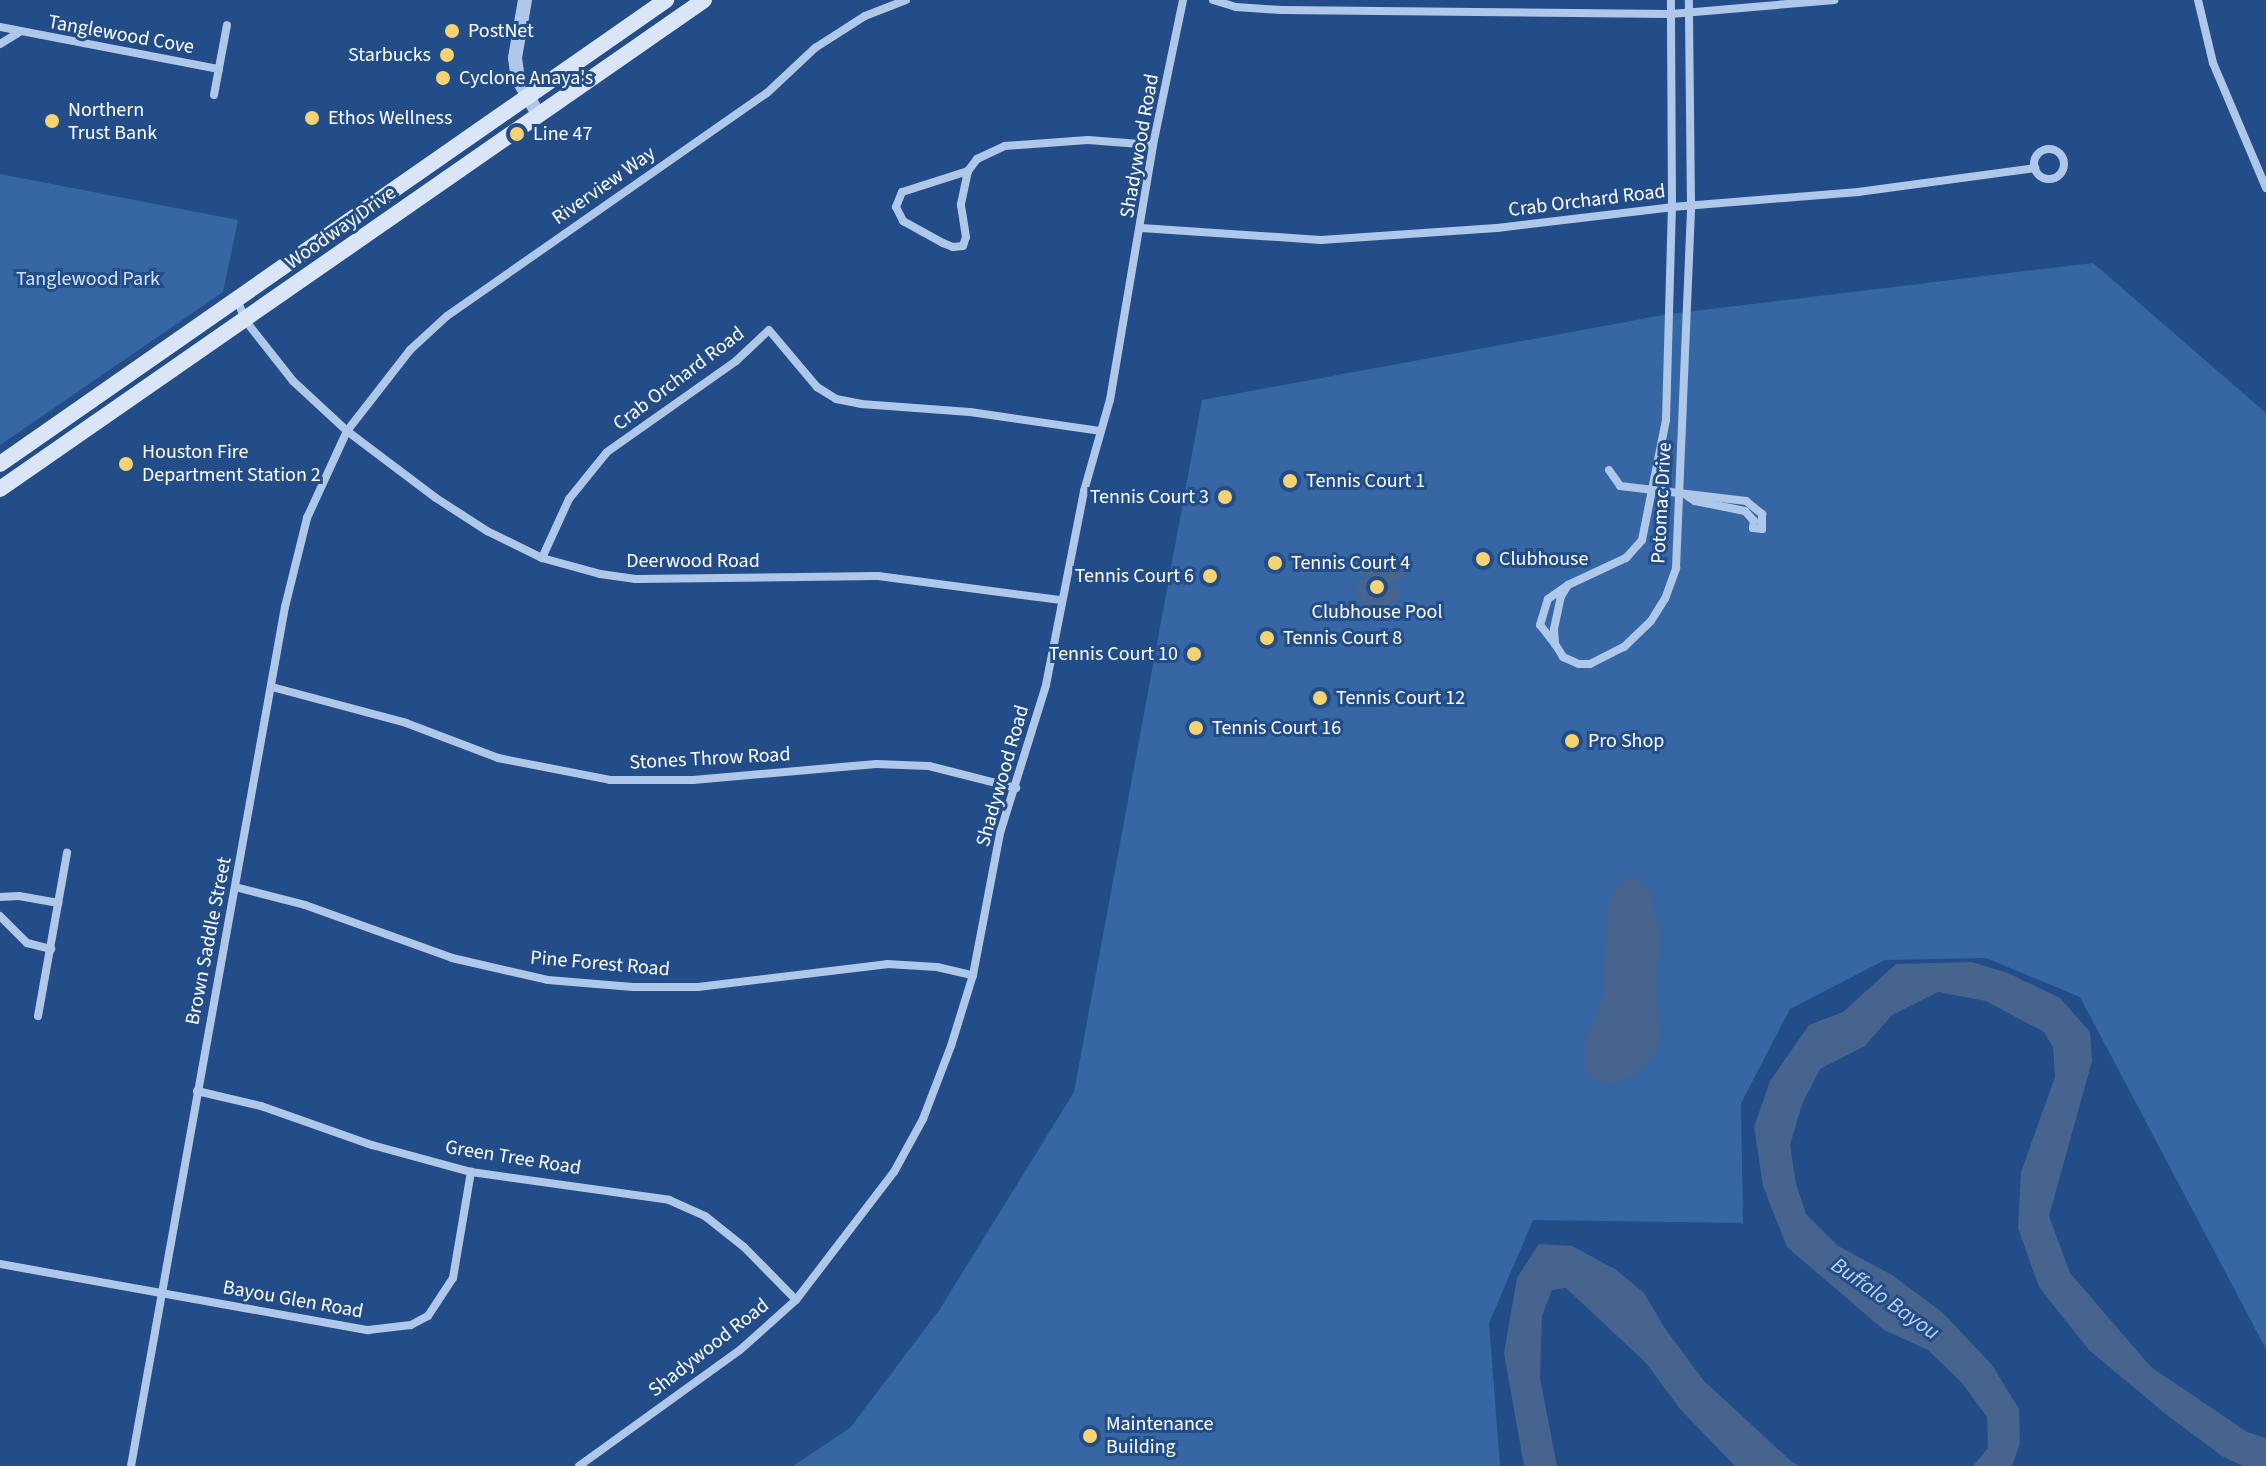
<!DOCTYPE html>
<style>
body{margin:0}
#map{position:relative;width:2266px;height:1466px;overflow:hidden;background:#234d88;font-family:"Source Sans 3",sans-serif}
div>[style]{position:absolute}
.green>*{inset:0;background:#3766a5}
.water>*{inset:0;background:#46648e}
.minor>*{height:8px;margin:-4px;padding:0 4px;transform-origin:4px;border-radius:4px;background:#afc8ea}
.minor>.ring{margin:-4px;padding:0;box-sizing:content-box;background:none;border:8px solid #afc8ea;border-radius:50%}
.tertiary>*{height:14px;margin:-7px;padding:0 7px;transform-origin:7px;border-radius:7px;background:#afc8ea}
.secondary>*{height:16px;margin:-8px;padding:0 8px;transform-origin:8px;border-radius:8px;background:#dae6f8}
.dots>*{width:22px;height:22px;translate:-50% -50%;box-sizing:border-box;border:4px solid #234d88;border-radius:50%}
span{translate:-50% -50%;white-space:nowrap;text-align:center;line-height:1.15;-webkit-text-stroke:6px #234d88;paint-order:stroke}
.poi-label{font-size:20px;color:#fff}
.left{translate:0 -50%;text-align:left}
.right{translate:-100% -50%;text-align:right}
.street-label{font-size:20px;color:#fff}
.park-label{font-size:20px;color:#d3e3f7}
.water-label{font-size:22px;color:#bbd2f1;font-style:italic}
</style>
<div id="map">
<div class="green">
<i style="clip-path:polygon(0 174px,238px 220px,223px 292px,0 445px)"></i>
<i style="clip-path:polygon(2093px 263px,2266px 413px,2266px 1349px,2080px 997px,1986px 958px,1885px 960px,1790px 1009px,1741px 1103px,1743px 1223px,1533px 1220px,1489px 1323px,1500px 1466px,793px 1466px,850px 1428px,940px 1309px,1074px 1092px,1202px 400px,1669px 314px)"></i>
</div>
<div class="water">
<i style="clip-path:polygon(1384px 556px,1406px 565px,1403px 580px,1389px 582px,1399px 588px,1398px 602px,1388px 604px,1383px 618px,1363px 614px,1363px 599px,1355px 595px,1358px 581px,1370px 578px,1357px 571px,1359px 557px)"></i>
<i style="clip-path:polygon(1636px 877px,1649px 889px,1661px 940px,1656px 983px,1660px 1039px,1656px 1053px,1643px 1069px,1617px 1083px,1604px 1084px,1586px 1072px,1585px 1042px,1603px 997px,1606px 917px,1610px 894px,1624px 879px)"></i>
<i style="clip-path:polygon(1971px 962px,2008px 973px,2060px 998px,2090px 1032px,2092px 1061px,2049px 1216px,2070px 1273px,2151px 1367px,2247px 1432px,2266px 1438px,2266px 1466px,2243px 1466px,2222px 1456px,2167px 1415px,2089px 1350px,2039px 1287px,2018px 1228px,2021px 1172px,2055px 1077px,2053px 1047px,2044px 1032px,1986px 1001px,1938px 992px,1892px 1015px,1865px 1046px,1820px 1069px,1802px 1104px,1790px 1145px,1796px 1184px,1806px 1214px,1838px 1246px,1892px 1275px,1943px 1313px,1992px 1365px,2019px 1409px,2020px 1443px,2012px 1466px,1973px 1466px,1988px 1448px,1987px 1417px,1962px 1383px,1928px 1350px,1884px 1330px,1787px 1247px,1763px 1186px,1754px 1127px,1770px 1081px,1809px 1025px,1843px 1012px,1896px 964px)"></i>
<i style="clip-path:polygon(1539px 1244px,1572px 1246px,1615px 1269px,1644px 1293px,1664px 1327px,1704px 1381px,1792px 1462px,1800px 1466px,1735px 1466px,1680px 1409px,1646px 1363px,1566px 1288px,1552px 1290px,1542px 1316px,1540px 1378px,1557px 1466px,1524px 1466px,1504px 1353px,1517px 1278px)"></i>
</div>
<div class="minor">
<i style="left:1213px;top:0;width:24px;rotate:17deg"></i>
<i style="left:1236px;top:7px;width:45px;rotate:3.8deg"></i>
<i style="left:1281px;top:10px;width:390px;rotate:0.6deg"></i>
<i style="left:1671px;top:14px;width:164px;rotate:-4.9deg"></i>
<i style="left:2198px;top:0;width:65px;rotate:76.6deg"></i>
<i style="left:2213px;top:63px;width:136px;rotate:67deg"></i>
<i style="left:0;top:27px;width:223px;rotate:10.9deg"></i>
<i style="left:0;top:44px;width:21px;rotate:-31deg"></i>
<i style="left:214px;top:95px;width:71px;rotate:-79.5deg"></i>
<i class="ring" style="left:2034px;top:149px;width:22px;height:22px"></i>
<i style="left:968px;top:171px;width:69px;rotate:162.3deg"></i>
<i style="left:902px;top:192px;width:16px;rotate:112deg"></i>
<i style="left:896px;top:207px;width:16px;rotate:63deg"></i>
<i style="left:903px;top:221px;width:46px;rotate:28.8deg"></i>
<i style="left:943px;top:243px;width:11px;rotate:22deg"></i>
<i style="left:953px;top:247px;width:10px;rotate:-6deg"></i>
<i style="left:963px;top:246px;width:9px;rotate:-72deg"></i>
<i style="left:966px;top:237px;width:33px;rotate:-99deg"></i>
<i style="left:961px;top:204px;width:34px;rotate:-78deg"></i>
<i style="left:968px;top:171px;width:15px;rotate:-53deg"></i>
<i style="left:977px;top:159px;width:31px;rotate:-25deg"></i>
<i style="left:1005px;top:146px;width:83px;rotate:-4.1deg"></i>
<i style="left:1088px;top:140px;width:65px;rotate:4.4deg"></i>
<i style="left:1141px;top:228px;width:180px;rotate:3.8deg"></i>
<i style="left:1321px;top:240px;width:176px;rotate:-3.9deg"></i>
<i style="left:1497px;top:228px;width:176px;rotate:-6.8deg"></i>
<i style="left:1672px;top:207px;width:187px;rotate:-4.6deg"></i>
<i style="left:1858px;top:192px;width:179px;rotate:-7.7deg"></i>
<i style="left:237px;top:299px;width:22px;rotate:69deg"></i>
<i style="left:245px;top:320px;width:78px;rotate:51.8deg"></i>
<i style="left:293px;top:381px;width:74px;rotate:42.8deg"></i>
<i style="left:347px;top:431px;width:111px;rotate:37deg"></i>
<i style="left:436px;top:498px;width:61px;rotate:32.9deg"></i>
<i style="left:487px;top:531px;width:61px;rotate:26.1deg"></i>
<i style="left:542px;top:558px;width:60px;rotate:15.4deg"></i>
<i style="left:600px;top:574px;width:36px;rotate:8deg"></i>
<i style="left:636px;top:579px;width:242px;rotate:-0.7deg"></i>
<i style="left:878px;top:576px;width:185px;rotate:7.5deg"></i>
<i style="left:1609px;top:470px;width:19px;rotate:55deg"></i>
<i style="left:1620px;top:486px;width:127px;rotate:6.8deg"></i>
<i style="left:1746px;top:501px;width:21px;rotate:39deg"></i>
<i style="left:1762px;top:514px;width:15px;rotate:90deg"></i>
<i style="left:1762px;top:529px;width:9px;rotate:-174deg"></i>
<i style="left:1753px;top:528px;width:7px;rotate:-82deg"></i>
<i style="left:1754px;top:521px;width:13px;rotate:-132deg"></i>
<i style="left:1745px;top:511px;width:51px;rotate:-168.7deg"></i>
<i style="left:1695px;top:501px;width:9px;rotate:-148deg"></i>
<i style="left:542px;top:558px;width:65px;rotate:-65.4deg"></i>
<i style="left:569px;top:499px;width:60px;rotate:-51deg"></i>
<i style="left:607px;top:452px;width:158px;rotate:-35.2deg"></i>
<i style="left:736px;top:361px;width:45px;rotate:-43.2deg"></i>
<i style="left:769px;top:330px;width:75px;rotate:49.9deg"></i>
<i style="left:817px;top:387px;width:22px;rotate:32deg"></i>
<i style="left:836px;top:399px;width:25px;rotate:11deg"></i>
<i style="left:861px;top:404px;width:109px;rotate:4.2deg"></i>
<i style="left:970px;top:412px;width:131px;rotate:8.3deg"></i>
<i style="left:1568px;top:585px;width:13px;rotate:122deg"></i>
<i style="left:1561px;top:596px;width:34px;rotate:102deg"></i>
<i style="left:1554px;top:629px;width:15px;rotate:86deg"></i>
<i style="left:1555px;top:644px;width:15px;rotate:58deg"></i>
<i style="left:1563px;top:657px;width:17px;rotate:24deg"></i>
<i style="left:1579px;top:664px;width:11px"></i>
<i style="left:1590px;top:664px;width:38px;rotate:-27deg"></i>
<i style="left:1624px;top:647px;width:37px;rotate:-44deg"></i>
<i style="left:1651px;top:621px;width:26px;rotate:-58deg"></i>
<i style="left:1665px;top:599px;width:33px;rotate:-70deg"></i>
<i style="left:1676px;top:568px;width:362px;rotate:-87.6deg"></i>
<i style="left:1691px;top:206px;width:206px;rotate:-90.6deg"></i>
<i style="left:1555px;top:644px;width:24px;rotate:-128deg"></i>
<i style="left:1540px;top:625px;width:27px;rotate:-73deg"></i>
<i style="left:1548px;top:599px;width:24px;rotate:-35deg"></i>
<i style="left:1568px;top:585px;width:64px;rotate:-25deg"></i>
<i style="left:1626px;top:558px;width:24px;rotate:-48deg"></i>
<i style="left:1642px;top:540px;width:122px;rotate:-78.7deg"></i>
<i style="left:1666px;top:420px;width:213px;rotate:-88.4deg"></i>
<i style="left:1672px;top:207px;width:207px;rotate:-90.3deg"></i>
<i style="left:272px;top:687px;width:139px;rotate:15deg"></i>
<i style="left:406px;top:723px;width:98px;rotate:20.8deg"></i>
<i style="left:498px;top:758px;width:114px;rotate:11.1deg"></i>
<i style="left:610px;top:780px;width:83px"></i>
<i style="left:693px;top:780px;width:184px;rotate:-5deg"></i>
<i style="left:876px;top:764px;width:53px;rotate:2.2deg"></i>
<i style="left:929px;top:766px;width:90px;rotate:14.2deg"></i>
<i style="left:235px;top:887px;width:72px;rotate:14.4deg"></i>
<i style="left:305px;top:905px;width:156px;rotate:19.8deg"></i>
<i style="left:452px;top:958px;width:98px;rotate:12.9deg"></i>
<i style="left:548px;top:980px;width:85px;rotate:4.7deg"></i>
<i style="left:633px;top:987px;width:65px"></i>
<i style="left:698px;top:987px;width:190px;rotate:-6.9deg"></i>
<i style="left:887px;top:964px;width:50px;rotate:3.4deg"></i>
<i style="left:937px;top:967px;width:37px;rotate:13deg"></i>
<i style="left:0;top:897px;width:19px;rotate:-3deg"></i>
<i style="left:19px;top:896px;width:40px;rotate:10deg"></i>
<i style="left:0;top:916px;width:38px;rotate:45deg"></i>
<i style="left:27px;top:943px;width:25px;rotate:14deg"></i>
<i style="left:38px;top:1016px;width:166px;rotate:-79.9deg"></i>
<i style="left:197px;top:1091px;width:66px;rotate:13.2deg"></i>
<i style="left:261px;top:1106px;width:118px;rotate:19.4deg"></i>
<i style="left:372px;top:1145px;width:103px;rotate:15.3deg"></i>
<i style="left:471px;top:1172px;width:200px;rotate:8deg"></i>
<i style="left:669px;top:1200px;width:39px;rotate:24deg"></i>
<i style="left:705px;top:1216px;width:50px;rotate:38.5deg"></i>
<i style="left:744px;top:1247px;width:74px;rotate:45.5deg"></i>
<i style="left:0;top:1264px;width:374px;rotate:10.2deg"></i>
<i style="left:368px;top:1330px;width:43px;rotate:-6.6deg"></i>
<i style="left:411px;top:1325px;width:19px;rotate:-28deg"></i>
<i style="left:428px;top:1316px;width:45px;rotate:-56.7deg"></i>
<i style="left:453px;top:1278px;width:108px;rotate:-80.4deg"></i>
<i style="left:131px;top:1466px;width:873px;rotate:-79.84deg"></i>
<i style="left:285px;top:607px;width:92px;rotate:-76.1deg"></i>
<i style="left:307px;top:518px;width:96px;rotate:-65.3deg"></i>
<i style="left:347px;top:431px;width:103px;rotate:-52.1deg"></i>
<i style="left:410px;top:350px;width:50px;rotate:-42.6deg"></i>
<i style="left:447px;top:316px;width:390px;rotate:-34.9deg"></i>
<i style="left:767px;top:93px;width:66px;rotate:-43.2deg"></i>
<i style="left:815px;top:48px;width:59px;rotate:-32.6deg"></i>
<i style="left:865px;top:16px;width:44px;rotate:-21.3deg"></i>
<i style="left:579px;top:1466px;width:198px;rotate:-35.8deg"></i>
<i style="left:740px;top:1350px;width:75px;rotate:-41.8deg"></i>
<i style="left:796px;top:1300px;width:161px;rotate:-52.6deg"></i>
<i style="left:894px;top:1172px;width:60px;rotate:-61.3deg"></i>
<i style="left:923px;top:1119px;width:78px;rotate:-69deg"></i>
<i style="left:951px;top:1046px;width:74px;rotate:-72.8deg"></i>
<i style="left:973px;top:975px;width:145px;rotate:-79.2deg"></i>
<i style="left:1000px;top:833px;width:155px;rotate:-72.7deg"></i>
<i style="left:1046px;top:685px;width:198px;rotate:-78.9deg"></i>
<i style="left:1084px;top:491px;width:95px;rotate:-74.1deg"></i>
<i style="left:1110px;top:400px;width:259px;rotate:-80.4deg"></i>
<i style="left:1153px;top:145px;width:148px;rotate:-78.3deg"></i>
</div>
<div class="tertiary">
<i style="left:525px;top:0;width:59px;rotate:99.8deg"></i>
<i style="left:515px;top:58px;width:21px;rotate:82deg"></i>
<i style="left:518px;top:79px;width:40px;rotate:60.3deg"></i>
</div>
<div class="secondary">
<i style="left:0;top:464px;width:812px;rotate:-34.86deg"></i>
<i style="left:0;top:489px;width:857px;rotate:-34.78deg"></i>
</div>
<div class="dots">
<i style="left:452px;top:31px;background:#f5d272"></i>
<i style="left:447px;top:55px;background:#f5d272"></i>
<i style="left:443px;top:78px;background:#f5d272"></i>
<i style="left:312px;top:118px;background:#f5d272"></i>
<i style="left:52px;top:121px;background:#f5d272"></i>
<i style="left:517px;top:134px;background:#f5d272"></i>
<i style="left:126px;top:464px;background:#f5d272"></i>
<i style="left:1290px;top:481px;background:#f5d272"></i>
<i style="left:1225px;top:497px;background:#f5d272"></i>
<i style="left:1483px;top:559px;background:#f5d272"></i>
<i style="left:1275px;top:563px;background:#f5d272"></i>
<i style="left:1210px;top:576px;background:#f5d272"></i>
<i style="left:1377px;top:587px;background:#f5d272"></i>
<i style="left:1267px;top:638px;background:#f5d272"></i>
<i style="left:1194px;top:654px;background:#f5d272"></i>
<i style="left:1320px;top:698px;background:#f5d272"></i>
<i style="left:1196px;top:728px;background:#f5d272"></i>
<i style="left:1572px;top:741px;background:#f5d272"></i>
<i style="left:1090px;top:1436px;background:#f5d272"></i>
</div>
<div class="poi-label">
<span class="left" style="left:468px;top:31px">PostNet</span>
<span class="right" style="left:431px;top:55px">Starbucks</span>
<span class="left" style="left:459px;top:78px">Cyclone Anaya's</span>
<span class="left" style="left:68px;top:122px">Northern<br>Trust Bank</span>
<span class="left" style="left:328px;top:118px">Ethos Wellness</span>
<span class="left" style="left:533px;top:134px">Line 47</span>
<span class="left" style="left:142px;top:464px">Houston Fire<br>Department Station 2</span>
<span class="left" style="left:1306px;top:481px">Tennis Court 1</span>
<span class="right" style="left:1209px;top:497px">Tennis Court 3</span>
<span class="left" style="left:1499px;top:559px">Clubhouse</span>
<span class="left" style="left:1291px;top:563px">Tennis Court 4</span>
<span class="right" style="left:1194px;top:576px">Tennis Court 6</span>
<span style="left:1377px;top:612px">Clubhouse Pool</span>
<span class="left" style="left:1283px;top:638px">Tennis Court 8</span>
<span class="right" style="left:1178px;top:654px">Tennis Court 10</span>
<span class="left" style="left:1336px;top:698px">Tennis Court 12</span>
<span class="left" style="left:1212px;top:728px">Tennis Court 16</span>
<span class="left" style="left:1588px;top:741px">Pro Shop</span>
<span class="left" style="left:1106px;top:1436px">Maintenance<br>Building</span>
</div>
<div class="street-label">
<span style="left:121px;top:35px;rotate:10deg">Tanglewood Cove</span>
<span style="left:1140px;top:146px;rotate:-80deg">Shadywood Road</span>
<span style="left:604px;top:186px;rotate:-35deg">Riverview Way</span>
<span style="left:1587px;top:201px;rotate:-7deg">Crab Orchard Road</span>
<span style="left:341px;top:228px;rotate:-35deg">Woodway Drive</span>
<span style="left:679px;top:379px;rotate:-37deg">Crab Orchard Road</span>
<span style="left:1662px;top:503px;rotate:-87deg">Potomac Drive</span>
<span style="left:693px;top:561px">Deerwood Road</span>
<span style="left:710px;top:759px;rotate:-3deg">Stones Throw Road</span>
<span style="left:1003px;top:776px;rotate:-74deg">Shadywood Road</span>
<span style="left:209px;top:941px;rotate:-79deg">Brown Saddle Street</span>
<span style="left:600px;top:964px;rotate:5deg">Pine Forest Road</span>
<span style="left:513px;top:1158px;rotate:9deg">Green Tree Road</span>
<span style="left:293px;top:1300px;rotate:10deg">Bayou Glen Road</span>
<span style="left:709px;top:1348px;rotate:-38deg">Shadywood Road</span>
</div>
<div class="park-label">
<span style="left:88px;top:279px">Tanglewood Park</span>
</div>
<div class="water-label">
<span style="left:1885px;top:1299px;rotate:35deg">Buffalo Bayou</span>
</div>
</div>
